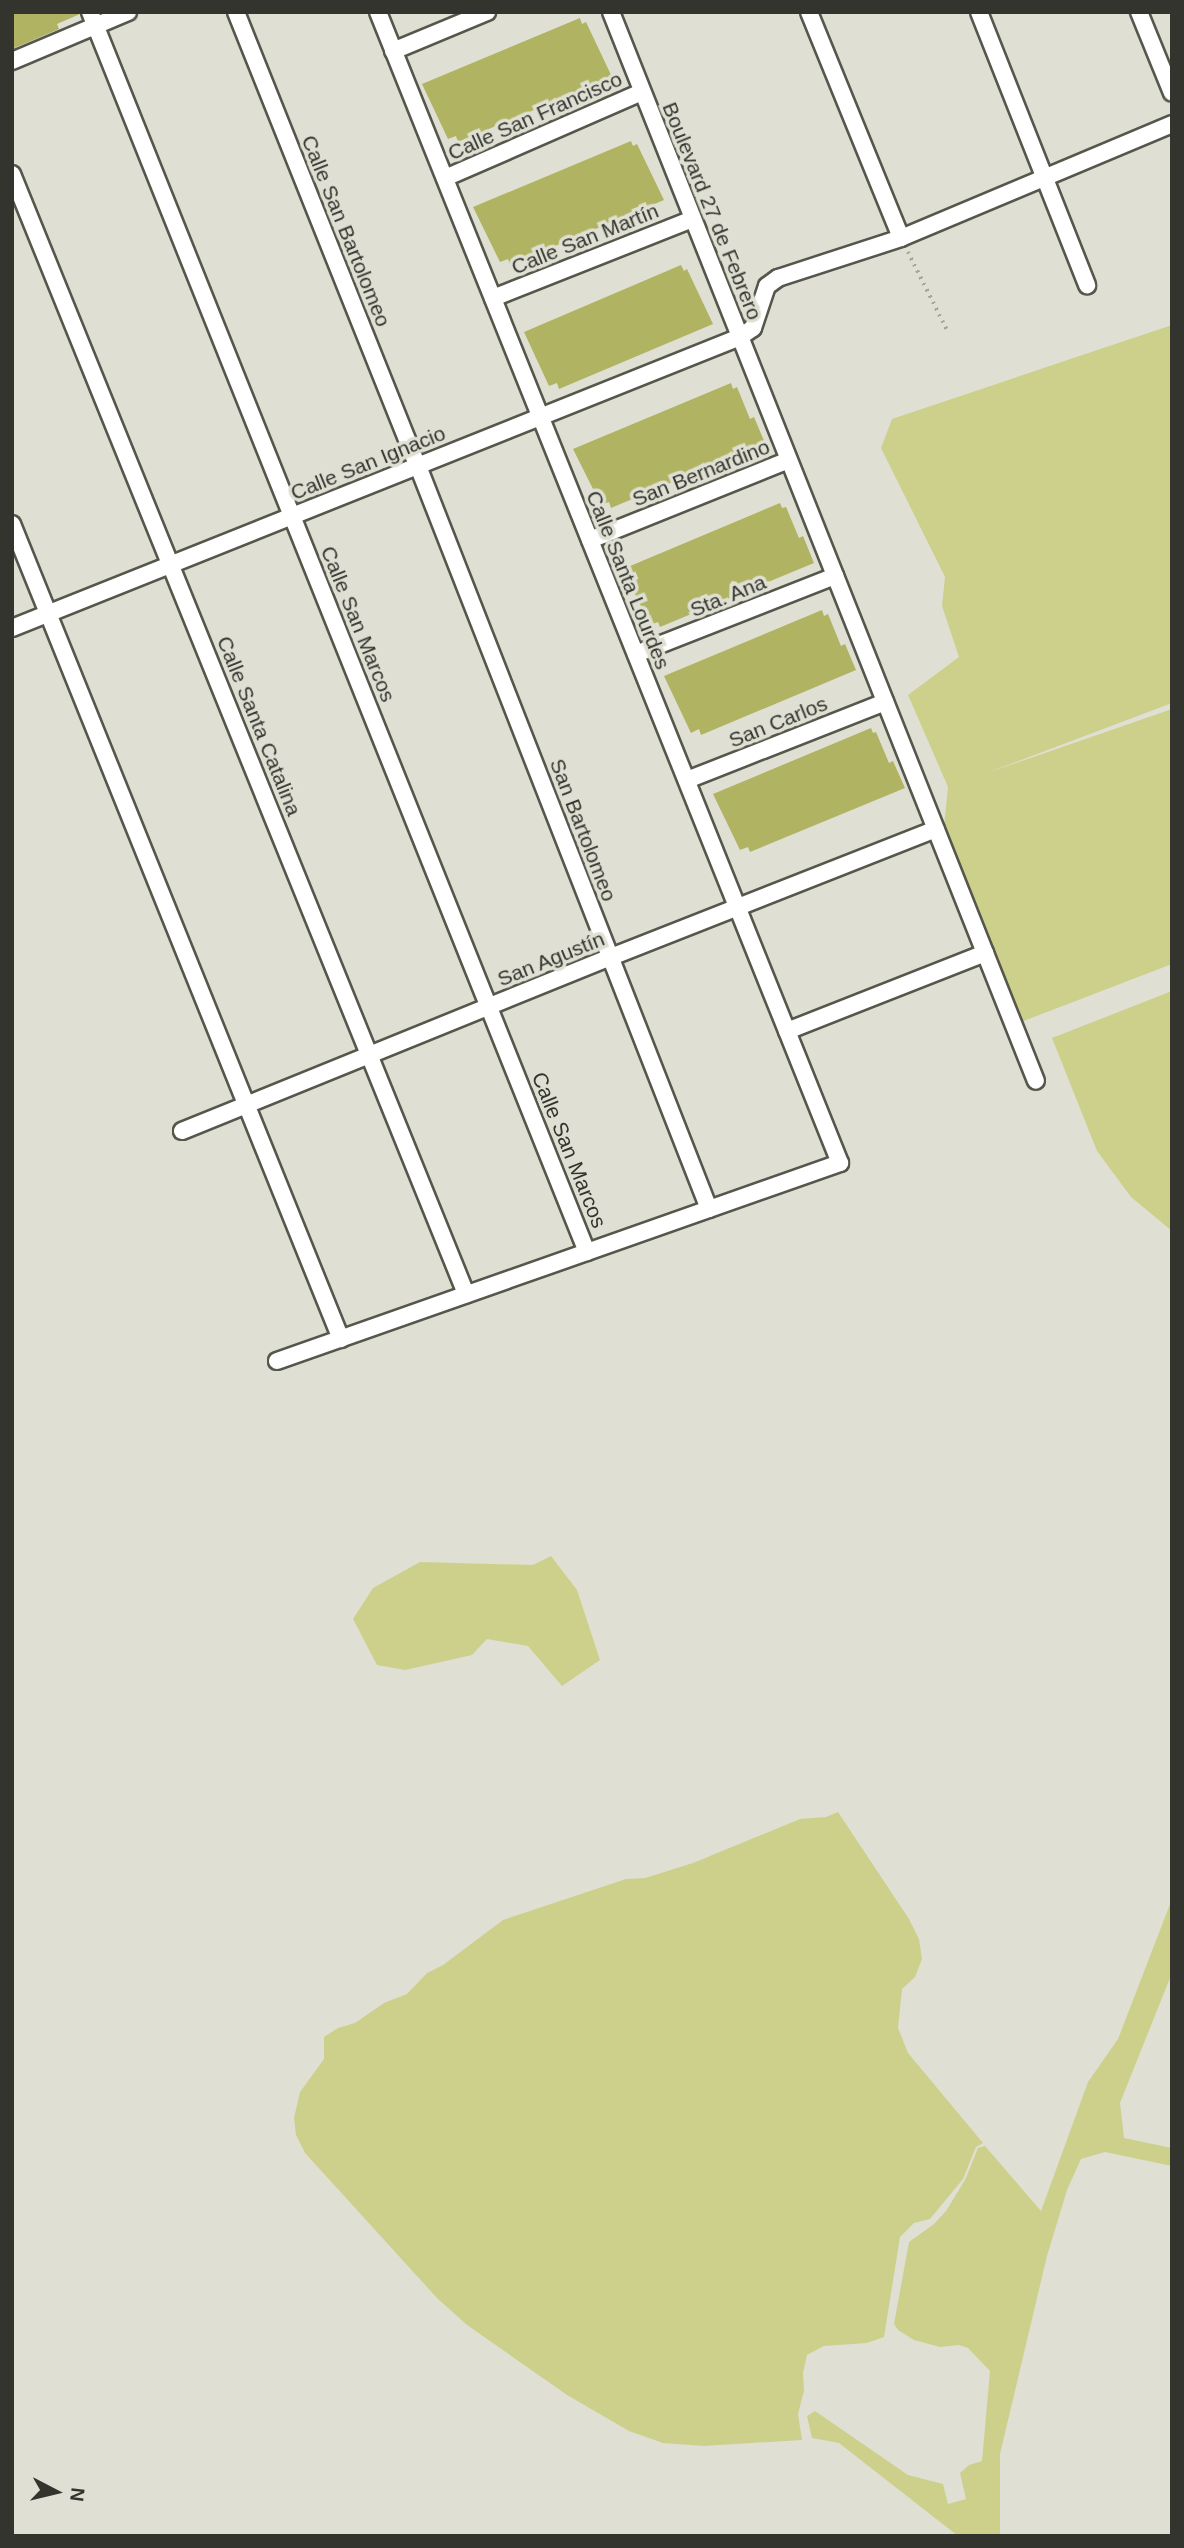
<!DOCTYPE html>
<meta charset="utf-8">
<style>
body{margin:0}
#map{position:relative;width:1184px;height:2548px;overflow:hidden;background:#dfe0d3;font-family:Arial,sans-serif}
div>[style]{position:absolute}
.green>*{inset:0;background:#cdd08b}
.building>*{inset:0;background:#b0b362}
.path>*{height:3.5px;margin-top:-1.75px;transform-origin:0;background:repeating-linear-gradient(90deg,#a5a59b 0 2px,transparent 0 7px)}
.roads{filter:drop-shadow(2px 0 #56574c) drop-shadow(-2px 0 #56574c) drop-shadow(0 2px #56574c) drop-shadow(0 -2px #56574c)}
.street>*{height:16px;margin:-8px;padding:0 8px;transform-origin:8px;border-radius:8px;background:#fff}
span{translate:-50% -50%;white-space:nowrap;text-align:center;line-height:1.15;-webkit-text-stroke:7px #dfe0d3;paint-order:stroke}
.street-label{font-size:21px;color:#34342f}
.frame{position:absolute;inset:0;border:14px solid #34342f;pointer-events:none}
.north{position:absolute;left:21px;top:2457px;width:70px;height:70px;-webkit-text-stroke:5px #dfe0d3;paint-order:stroke;rotate:97deg;font-size:19px;font-weight:700;line-height:28px;text-align:center;color:#34342f}
.north::after{content:'';display:block;margin:auto;width:24px;height:32px;background:#34342f;clip-path:polygon(50% 0,100% 100%,50% 72%,0 100%)}
</style>
<div id="map">
<div class="green">
<i style="clip-path:polygon(1172px 325px,1172px 703px,987px 773px,1172px 709px,1172px 964px,1021px 1022px,944px 826px,948px 787px,908px 695px,959px 657px,942px 606px,945px 577px,881px 448px,892px 419px)"></i>
<i style="clip-path:polygon(1172px 991px,1172px 1231px,1131px 1197px,1097px 1151px,1052px 1038px)"></i>
<i style="clip-path:polygon(551px 1556px,577px 1590px,600px 1660px,562px 1686px,528px 1646px,487px 1639px,472px 1655px,405px 1670px,377px 1665px,353px 1619px,373px 1588px,420px 1562px,533px 1565px)"></i>
<i style="clip-path:polygon(838px 1812px,909px 1919px,919px 1939px,922px 1959px,915px 1977px,902px 1989px,898px 2028px,908px 2053px,983px 2143px,976px 2147px,963px 2179px,930px 2219px,914px 2223px,900px 2237px,884px 2337px,867px 2343px,824px 2346px,807px 2355px,803px 2373px,804px 2391px,798px 2414px,802px 2440px,704px 2446px,663px 2443px,629px 2431px,567px 2395px,467px 2325px,437px 2298px,305px 2153px,296px 2135px,294px 2118px,300px 2092px,324px 2059px,324px 2037px,338px 2028px,355px 2023px,384px 2003px,407px 1994px,427px 1973px,443px 1965px,503px 1920px,626px 1879px,645px 1878px,693px 1863px,800px 1819px,826px 1817px)"></i>
<i style="clip-path:polygon(1172px 1899px,1172px 1973px,1120px 2103px,1124px 2138px,1172px 2148px,1172px 2166px,1105px 2152px,1081px 2159px,1067px 2190px,1047px 2256px,1000px 2454px,1000px 2536px,958px 2536px,839px 2443px,812px 2438px,807px 2416px,815px 2411px,908px 2475px,943px 2484px,948px 2504px,966px 2499px,960px 2473px,969px 2465px,982px 2461px,990px 2371px,968px 2348px,959px 2345px,940px 2347px,914px 2340px,898px 2330px,894px 2324px,909px 2242px,934px 2224px,946px 2211px,965px 2180px,978px 2148px,985px 2146px,1041px 2211px,1088px 2082px,1118px 2039px)"></i>
</div>
<div class="building">
<i style="clip-path:polygon(12px 12px,80px 12px,80px 14px,57px 24px,59px 29px,12px 49px)"></i>
<i style="clip-path:polygon(580px 18px,582px 24px,586px 22px,612px 77px,458px 142px,456px 136px,448px 139px,422px 84px)"></i>
<i style="clip-path:polygon(631px 141px,633px 146px,637px 144px,664px 200px,510px 265px,508px 259px,500px 262px,473px 207px)"></i>
<i style="clip-path:polygon(681px 265px,684px 271px,687px 269px,713px 324px,559px 389px,557px 383px,549px 386px,524px 332px)"></i>
<i style="clip-path:polygon(731px 383px,733px 389px,737px 387px,750px 419px,754px 417px,765px 443px,611px 508px,609px 502px,601px 505px,573px 449px)"></i>
<i style="clip-path:polygon(780px 503px,782px 508px,786px 507px,799px 538px,803px 536px,814px 563px,660px 627px,658px 622px,650px 625px,623px 569px)"></i>
<i style="clip-path:polygon(822px 610px,824px 616px,828px 614px,841px 646px,845px 644px,856px 670px,701px 735px,699px 729px,691px 733px,664px 676px)"></i>
<i style="clip-path:polygon(871px 728px,873px 733px,876px 732px,889px 763px,893px 761px,905px 788px,750px 852px,748px 847px,740px 850px,713px 794px)"></i>
</div>
<div class="path">
<i style="left:908px;top:252px;width:89px;rotate:63.4deg"></i>
</div>
<div class="roads">
<div class="street">
<i style="left:90px;top:12px;width:1336px;rotate:68.16deg"></i>
<i style="left:236px;top:12px;width:489px;rotate:68.2deg"></i>
<i style="left:418px;top:466px;width:798px;rotate:68.61deg"></i>
<i style="left:611px;top:12px;width:1150px;rotate:68.32deg"></i>
<i style="left:809px;top:12px;width:244px;rotate:67.8deg"></i>
<i style="left:979px;top:12px;width:294px;rotate:68.4deg"></i>
<i style="left:1139px;top:12px;width:87px;rotate:67.8deg"></i>
<i style="left:393px;top:51px;width:102px;rotate:-22.5deg"></i>
<i style="left:12px;top:61px;width:126px;rotate:-22.9deg"></i>
<i style="left:12px;top:174px;width:1209px;rotate:67.93deg"></i>
<i style="left:445px;top:178px;width:215px;rotate:-23.6deg"></i>
<i style="left:493px;top:298px;width:215px;rotate:-21.6deg"></i>
<i style="left:12px;top:524px;width:879px;rotate:68.02deg"></i>
<i style="left:590px;top:540px;width:214px;rotate:-21.9deg"></i>
<i style="left:12px;top:628px;width:784px;rotate:-21.79deg"></i>
<i style="left:740px;top:337px;width:16px;rotate:-35deg"></i>
<i style="left:753px;top:328px;width:44px;rotate:-71.6deg"></i>
<i style="left:767px;top:286px;width:14px;rotate:-36deg"></i>
<i style="left:778px;top:278px;width:129px;rotate:-18deg"></i>
<i style="left:901px;top:238px;width:294px;rotate:-22.8deg"></i>
<i style="left:636px;top:654px;width:214px;rotate:-21.4deg"></i>
<i style="left:687px;top:780px;width:213px;rotate:-21.5deg"></i>
<i style="left:787px;top:1031px;width:213px;rotate:-21.5deg"></i>
<i style="left:182px;top:1131px;width:463px;rotate:-22.1deg"></i>
<i style="left:611px;top:957px;width:349px;rotate:-21.5deg"></i>
<i style="left:277px;top:1361px;width:597px;rotate:-19.38deg"></i>
<i style="left:840px;top:1163px;width:1240px;rotate:-111.87deg"></i>
</div>
</div>
<div class="street-label">
<span style="left:535px;top:116px;rotate:-24deg">Calle San Francisco</span>
<span style="left:712px;top:211px;rotate:68deg">Boulevard 27 de Febrero</span>
<span style="left:346px;top:231px;rotate:68deg">Calle San Bartolomeo</span>
<span style="left:585px;top:239px;rotate:-22deg">Calle San Martín</span>
<span style="left:368px;top:463px;rotate:-22deg">Calle San Ignacio</span>
<span style="left:701px;top:473px;rotate:-22deg">San Bernardino</span>
<span style="left:628px;top:580px;rotate:68deg">Calle Santa Lourdes</span>
<span style="left:728px;top:596px;rotate:-22deg">Sta. Ana</span>
<span style="left:358px;top:624px;rotate:68deg">Calle San Marcos</span>
<span style="left:778px;top:722px;rotate:-22deg">San Carlos</span>
<span style="left:259px;top:726px;rotate:68deg">Calle Santa Catalina</span>
<span style="left:583px;top:830px;rotate:69deg">San Bartolomeo</span>
<span style="left:551px;top:959px;rotate:-22deg">San Agustín</span>
<span style="left:569px;top:1150px;rotate:68deg">Calle San Marcos</span>
</div>
<div class="frame"></div>
<div class="north">N</div>
</div>
